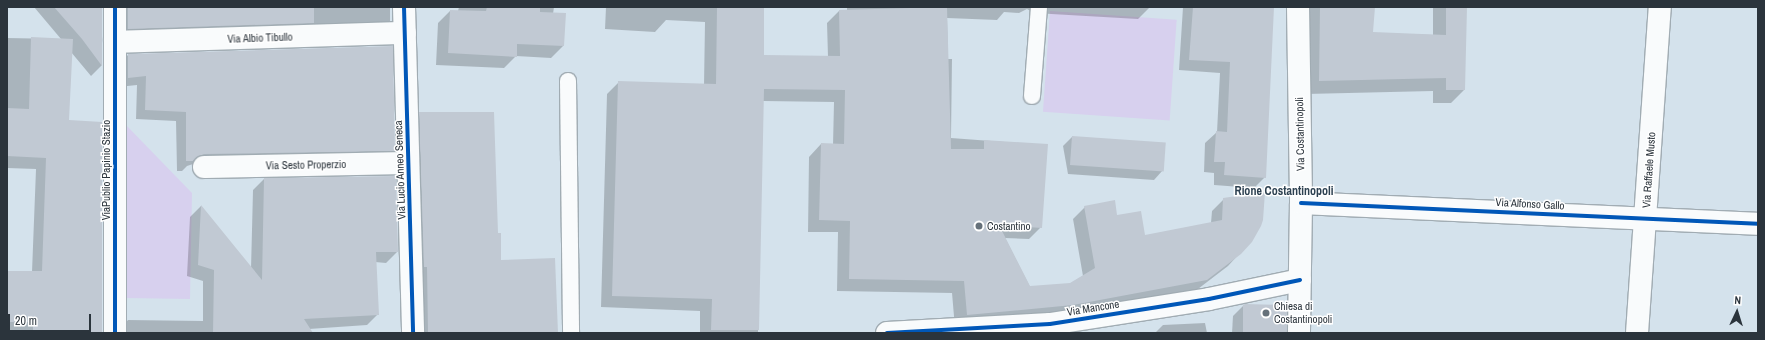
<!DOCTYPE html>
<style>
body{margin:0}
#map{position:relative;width:1765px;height:340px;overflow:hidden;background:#d4e2ec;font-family:"Archivo Narrow",sans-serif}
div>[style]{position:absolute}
.green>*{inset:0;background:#d7d0ee;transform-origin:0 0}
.shadow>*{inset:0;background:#0003}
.building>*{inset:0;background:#c1c9d3;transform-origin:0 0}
.roads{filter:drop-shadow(1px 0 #a1acb3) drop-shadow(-1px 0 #a1acb3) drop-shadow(0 1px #a1acb3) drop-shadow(0 -1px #a1acb3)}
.lane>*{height:16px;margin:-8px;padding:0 8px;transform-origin:8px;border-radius:8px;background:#f9fbfc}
.street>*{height:22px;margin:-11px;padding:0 11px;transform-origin:11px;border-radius:11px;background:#f9fbfc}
.cycleway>*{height:4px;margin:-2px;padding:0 2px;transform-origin:2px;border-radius:2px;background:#0057b8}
.dots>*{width:11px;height:11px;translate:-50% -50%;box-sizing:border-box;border:2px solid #fff;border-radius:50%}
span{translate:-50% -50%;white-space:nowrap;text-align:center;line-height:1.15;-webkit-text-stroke:3px #fff;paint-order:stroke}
.street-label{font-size:11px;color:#2b343c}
.poi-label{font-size:11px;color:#2b343c}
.left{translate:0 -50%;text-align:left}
.neighbourhood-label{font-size:12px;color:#2d4151;font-weight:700}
.frame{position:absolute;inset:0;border:8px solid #2b343c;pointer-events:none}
.north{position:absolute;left:1717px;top:292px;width:40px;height:40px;-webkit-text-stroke:3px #fff;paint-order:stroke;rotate:4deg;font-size:11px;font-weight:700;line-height:16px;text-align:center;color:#2b343c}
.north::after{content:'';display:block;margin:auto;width:14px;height:18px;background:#2b343c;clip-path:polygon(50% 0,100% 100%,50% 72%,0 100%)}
.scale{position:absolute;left:8px;top:314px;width:83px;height:18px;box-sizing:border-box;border:2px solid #2b343c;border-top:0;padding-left:5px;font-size:12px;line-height:14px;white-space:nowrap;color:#2b343c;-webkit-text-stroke:3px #fff;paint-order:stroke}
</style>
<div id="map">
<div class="green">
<i style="left:1050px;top:11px;width:127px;height:101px;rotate:4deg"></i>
<i style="clip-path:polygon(126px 125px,192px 193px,190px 299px,126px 298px)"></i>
</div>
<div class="shadow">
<i style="clip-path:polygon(34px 7px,102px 7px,102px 65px,91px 76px,71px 52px,68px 121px,102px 333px,7px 333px,7px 272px,32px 272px,36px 169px,7px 168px,7px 38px,61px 39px)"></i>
<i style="clip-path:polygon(110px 7px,390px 7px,390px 21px,379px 32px,117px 40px)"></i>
<i style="clip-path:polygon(459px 7px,554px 7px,553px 14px,565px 14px,563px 46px,551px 58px,516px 56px,504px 68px,436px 65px,438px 23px,450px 11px,458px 11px)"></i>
<i style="clip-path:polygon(606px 7px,763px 7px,763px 56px,828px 57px,827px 23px,839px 11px,847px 11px,847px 7px,1150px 7px,1138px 19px,1034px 13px,1027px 9px,1019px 13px,1004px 12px,997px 20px,947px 18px,948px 59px,952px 59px,951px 138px,1047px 145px,1041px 227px,1029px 239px,1005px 238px,1030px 287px,1070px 284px,1083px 276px,1073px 219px,1085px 207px,1116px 216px,1144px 236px,1211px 223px,1212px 211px,1224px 199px,1240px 253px,1228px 266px,1194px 292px,955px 328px,952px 293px,837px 291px,838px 232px,808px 232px,809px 157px,821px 144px,833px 145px,834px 102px,763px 101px,758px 333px,700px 333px,700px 311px,601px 307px,607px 94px,619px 82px,704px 85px,705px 22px,666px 20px,655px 32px,605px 29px)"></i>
<i style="clip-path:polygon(1183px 7px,1273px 7px,1265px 177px,1254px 188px,1214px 185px,1214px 173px,1204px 172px,1205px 143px,1217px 132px,1220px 73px,1179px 70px)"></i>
<i style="clip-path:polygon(1308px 7px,1374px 7px,1372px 33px,1433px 35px,1433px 7px,1466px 7px,1464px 90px,1451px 103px,1433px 103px,1433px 91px,1306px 94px)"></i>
<i style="clip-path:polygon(392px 47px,394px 150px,385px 160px,193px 164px,187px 166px,182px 171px,177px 171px,176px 121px,136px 119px,137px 85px,118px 87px,118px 65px,128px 55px)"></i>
<i style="clip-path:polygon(420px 113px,497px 234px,500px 261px,557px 333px,416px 333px,408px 125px)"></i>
<i style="clip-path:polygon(1072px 137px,1163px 170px,1154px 180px,1068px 174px,1063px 146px)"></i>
<i style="clip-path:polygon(264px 179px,397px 252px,386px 263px,375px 262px,378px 314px,367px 325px,309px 329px,312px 333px,117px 333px,128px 320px,203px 321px,203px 281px,187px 276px,190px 217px,201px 206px,251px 269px,253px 190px)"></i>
<i style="clip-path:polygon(1243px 306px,1286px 333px,1232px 333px,1233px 316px)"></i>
<i style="clip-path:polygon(1205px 323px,1207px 333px,1155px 333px,1163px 325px)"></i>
</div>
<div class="building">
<i style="clip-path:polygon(54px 7px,102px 7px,102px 66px,82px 39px)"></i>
<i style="clip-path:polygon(128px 7px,314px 7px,314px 23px,128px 29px)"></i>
<i style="clip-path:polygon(487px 7px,540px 7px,540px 12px,566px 13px,564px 46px,517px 44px,517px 57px,448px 53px,450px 10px,486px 11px)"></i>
<i style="clip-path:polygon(717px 7px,764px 7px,764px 55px,840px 56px,839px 10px,947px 7px,951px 149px,984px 149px,984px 140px,1048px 144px,1042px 228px,999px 225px,1030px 286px,1070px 283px,1095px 268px,1084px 206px,1115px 200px,1117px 215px,1141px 211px,1145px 235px,1222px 220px,1223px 198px,1265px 192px,1263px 220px,1261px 226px,1252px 242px,1241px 254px,1207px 280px,1073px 305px,967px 315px,964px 281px,849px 279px,850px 221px,819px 220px,821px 143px,844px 144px,845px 90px,764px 89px,759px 330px,711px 330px,712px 299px,612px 296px,618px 81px,716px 84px)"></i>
<i style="clip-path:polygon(1193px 7px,1274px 7px,1266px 178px,1224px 175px,1225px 162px,1214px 162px,1216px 131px,1227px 132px,1230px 62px,1189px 60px)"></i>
<i style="clip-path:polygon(1320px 7px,1375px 7px,1373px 32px,1446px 35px,1446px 7px,1467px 7px,1465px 90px,1446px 90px,1446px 78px,1319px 81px)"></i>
<i style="clip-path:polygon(31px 37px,73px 39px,69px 120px,102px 122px,102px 333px,33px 333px,33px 322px,7px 322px,7px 271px,42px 271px,46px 158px,7px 156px,7px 108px,29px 109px)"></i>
<i style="clip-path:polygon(393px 46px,395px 151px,204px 154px,197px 157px,193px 161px,186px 161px,186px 112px,145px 110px,146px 76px,128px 78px,128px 54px)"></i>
<i style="clip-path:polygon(419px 112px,494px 112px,498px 233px,501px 233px,501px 260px,555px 258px,558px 333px,428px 333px,427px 267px,424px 267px)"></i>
<i style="left:1072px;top:136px;width:94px;height:29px;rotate:4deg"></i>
<i style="clip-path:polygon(396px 176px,398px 252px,376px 252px,379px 315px,304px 319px,313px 333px,213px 333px,214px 270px,198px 265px,201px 205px,262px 280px,264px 178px)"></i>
<i style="clip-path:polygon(1245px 304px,1287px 305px,1287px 333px,1243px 333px,1243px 305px)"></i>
</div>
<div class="roads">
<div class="lane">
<i style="left:568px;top:81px;width:252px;rotate:89.3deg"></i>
<i style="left:1032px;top:96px;width:89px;rotate:-85.5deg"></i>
</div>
<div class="street">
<i style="left:404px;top:7px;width:326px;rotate:88.4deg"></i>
<i style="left:1298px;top:7px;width:196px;rotate:89.1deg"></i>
<i style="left:1301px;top:203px;width:130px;rotate:90.9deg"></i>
<i style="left:115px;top:42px;width:290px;rotate:-1.8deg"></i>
<i style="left:204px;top:167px;width:204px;rotate:-1.1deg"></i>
<i style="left:1301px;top:203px;width:457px;rotate:2.6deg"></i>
<i style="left:115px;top:333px;width:326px;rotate:-90deg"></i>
<i style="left:887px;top:333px;width:163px;rotate:-3.2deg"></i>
<i style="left:1050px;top:324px;width:161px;rotate:-8.9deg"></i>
<i style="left:1209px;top:299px;width:93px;rotate:-11.8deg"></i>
<i style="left:1637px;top:333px;width:327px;rotate:-86deg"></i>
</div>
</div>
<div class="cycleway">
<i style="left:404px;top:7px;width:326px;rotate:88.4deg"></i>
<i style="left:1301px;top:203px;width:457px;rotate:2.6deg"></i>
<i style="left:115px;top:333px;width:326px;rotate:-90deg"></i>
<i style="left:887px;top:333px;width:163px;rotate:-3.2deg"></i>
<i style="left:1050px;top:324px;width:161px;rotate:-8.9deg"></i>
<i style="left:1209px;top:299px;width:93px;rotate:-11.8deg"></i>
</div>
<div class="dots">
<i style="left:979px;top:226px;background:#66717a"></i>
<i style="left:1266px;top:313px;background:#66717a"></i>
</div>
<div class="street-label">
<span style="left:260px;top:38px;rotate:-2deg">Via Albio Tibullo</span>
<span style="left:1300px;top:134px;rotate:-91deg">Via Costantinopoli</span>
<span style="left:306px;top:165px;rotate:-1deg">Via Sesto Properzio</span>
<span style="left:106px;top:170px;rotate:-90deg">ViaPublio Papinio Stazio</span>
<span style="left:400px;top:170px;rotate:-92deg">Via Lucio Anneo Seneca</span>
<span style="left:1649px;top:170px;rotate:-86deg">Via Raffaele Musto</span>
<span style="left:1530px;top:204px;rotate:3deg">Via Alfonso Gallo</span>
<span style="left:1093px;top:308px;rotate:-9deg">Via Mancone</span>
</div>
<div class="poi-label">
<span class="left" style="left:987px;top:226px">Costantino</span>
<span class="left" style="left:1274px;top:313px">Chiesa di<br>Costantinopoli</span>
</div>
<div class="neighbourhood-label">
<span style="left:1284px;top:192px">Rione Costantinopoli</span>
</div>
<div class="frame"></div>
<div class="north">N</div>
<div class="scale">20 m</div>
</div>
